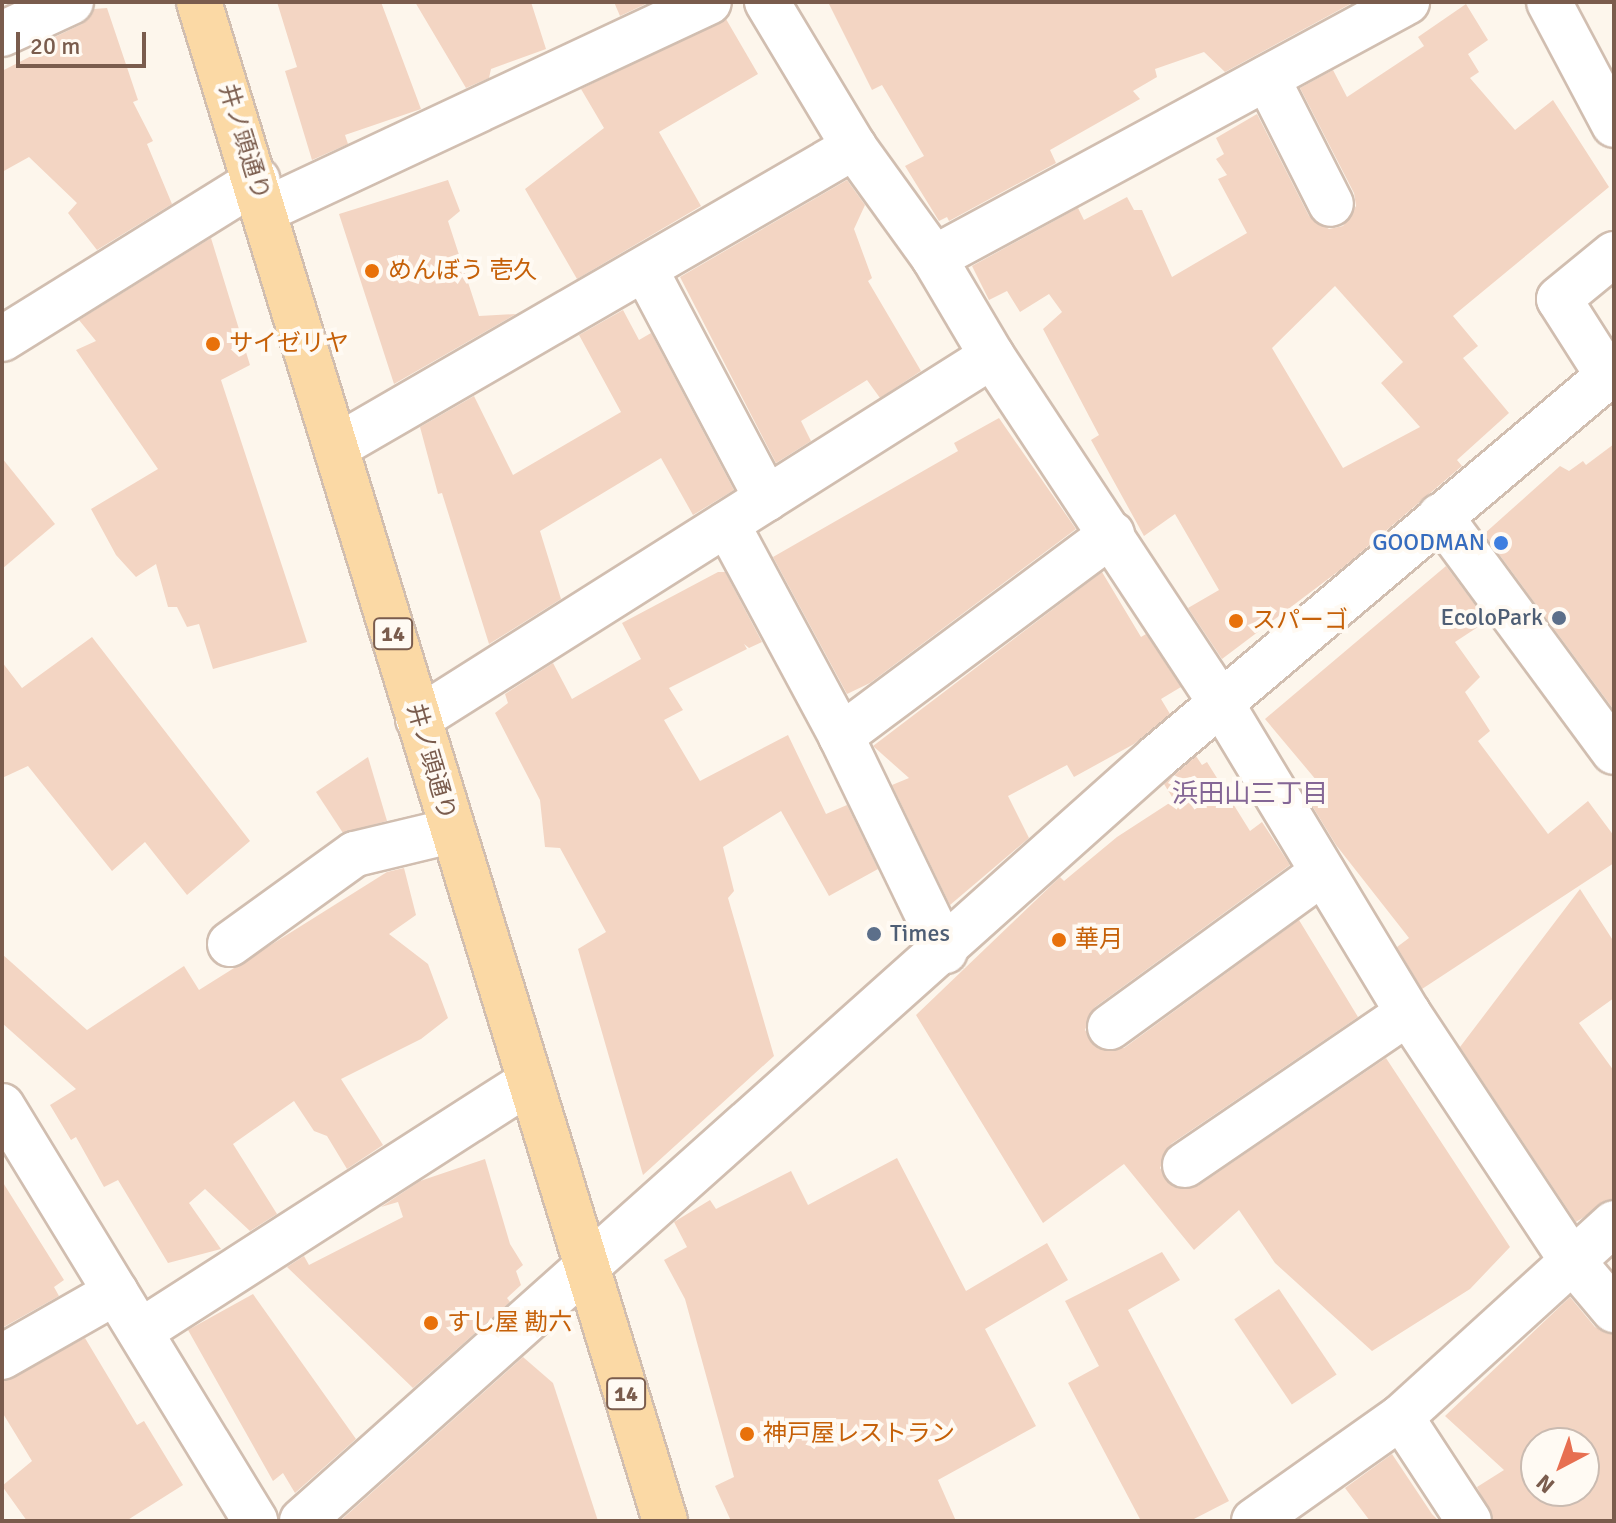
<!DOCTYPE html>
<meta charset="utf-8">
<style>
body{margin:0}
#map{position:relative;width:1616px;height:1523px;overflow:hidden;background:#fdf6ec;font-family:Signika,"Noto Sans JP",sans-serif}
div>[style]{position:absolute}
.building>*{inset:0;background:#f3d5c3;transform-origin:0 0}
.roads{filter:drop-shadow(2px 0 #d1beb0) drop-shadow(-2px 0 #d1beb0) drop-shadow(0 2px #d1beb0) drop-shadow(0 -2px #d1beb0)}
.minor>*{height:44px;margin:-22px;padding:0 22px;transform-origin:22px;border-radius:22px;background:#fff}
.major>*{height:44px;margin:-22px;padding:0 22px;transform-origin:22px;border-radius:22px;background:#fbd9a5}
.dots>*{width:22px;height:22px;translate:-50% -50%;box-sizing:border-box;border:4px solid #fffaf3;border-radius:50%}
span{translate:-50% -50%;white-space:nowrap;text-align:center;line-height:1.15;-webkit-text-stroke:8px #fffaf3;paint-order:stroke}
.shield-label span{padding:2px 6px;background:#fffaf3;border:2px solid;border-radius:6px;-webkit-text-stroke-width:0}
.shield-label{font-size:22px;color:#7a5c4d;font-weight:700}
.street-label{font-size:24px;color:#7a5c4d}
.food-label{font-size:24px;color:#c56008}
.left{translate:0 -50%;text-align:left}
.shop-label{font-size:24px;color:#366cbe}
.right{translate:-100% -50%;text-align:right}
.service-label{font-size:24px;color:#4e5e75}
.neighbourhood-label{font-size:26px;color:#846695}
.frame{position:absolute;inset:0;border:4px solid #7a5c4d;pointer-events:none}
.north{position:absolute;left:1520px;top:1427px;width:80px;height:80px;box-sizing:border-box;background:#fffaf3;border:2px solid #cabbb1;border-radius:50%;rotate:221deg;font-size:22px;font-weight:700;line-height:32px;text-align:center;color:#7a5c4d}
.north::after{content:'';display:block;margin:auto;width:28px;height:36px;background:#e76f51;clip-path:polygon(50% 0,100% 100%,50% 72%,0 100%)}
.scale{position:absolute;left:16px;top:32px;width:130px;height:36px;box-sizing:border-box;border:4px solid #7a5c4d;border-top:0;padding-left:10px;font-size:24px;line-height:28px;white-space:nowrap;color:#7a5c4d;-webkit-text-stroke:6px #fffaf3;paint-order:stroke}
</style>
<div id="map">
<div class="building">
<i style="clip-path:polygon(277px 2px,381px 2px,421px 109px,345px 135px,348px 144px,312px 160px,285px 71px,297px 67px)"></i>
<i style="clip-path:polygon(415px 2px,531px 2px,546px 49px,491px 69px,489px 78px,466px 88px)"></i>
<i style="clip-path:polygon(614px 2px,650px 2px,620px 16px)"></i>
<i style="clip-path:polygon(828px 2px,1354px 2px,1225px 72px,1204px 52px,1155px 69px,1157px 77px,1133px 91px,1140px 99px,1050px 150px,1056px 163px,949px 221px,947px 217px,939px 221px,905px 166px,924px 156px,882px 85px,872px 90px)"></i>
<i style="clip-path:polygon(evenodd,1466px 4px,1488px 40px,1468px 54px,1479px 72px,1470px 78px,1515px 130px,1553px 100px,1609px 187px,1453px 316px,1478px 346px,1463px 358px,1509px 413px,1457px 460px,1462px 466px,1340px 570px,1222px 659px,1188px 608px,1219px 590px,1175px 514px,1144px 536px,1091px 440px,1099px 435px,1043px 329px,1062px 312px,1049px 294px,1020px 312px,1007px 291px,989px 300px,972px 266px,1078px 208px,1084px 220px,1127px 197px,1134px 210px,1142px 210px,1172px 277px,1247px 233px,1218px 179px,1227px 175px,1216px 159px,1224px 154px,1216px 138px,1257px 114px,1309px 216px,1329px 229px,1343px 226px,1356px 206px,1354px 193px,1300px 88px,1333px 70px,1347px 97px,1424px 46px,1418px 37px,1466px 4px,1335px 286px,1403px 362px,1381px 383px,1420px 427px,1343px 468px,1272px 348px,1335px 286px)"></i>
<i style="clip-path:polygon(107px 8px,138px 100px,133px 102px,153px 141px,147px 144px,172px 204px,97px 250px,68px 213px,77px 203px,29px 157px,2px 172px,2px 71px,43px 50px,40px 44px,82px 24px,94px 9px)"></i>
<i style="clip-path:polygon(726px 19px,758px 74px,659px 132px,701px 206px,577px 279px,525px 189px,604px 128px,581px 89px)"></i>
<i style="clip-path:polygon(448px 180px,460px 211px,448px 221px,479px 316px,516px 314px,394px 384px,339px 214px)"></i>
<i style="clip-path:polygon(847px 180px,865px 205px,854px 229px,872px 278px,868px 281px,921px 371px,880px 398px,867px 380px,801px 421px,811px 441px,776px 463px,680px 277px)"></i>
<i style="clip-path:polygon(211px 238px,250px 365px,221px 380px,307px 642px,213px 669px,199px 624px,187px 627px,177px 607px,168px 607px,156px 564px,136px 577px,116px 555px,91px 509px,158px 469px,76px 350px,96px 341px,79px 320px)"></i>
<i style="clip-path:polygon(623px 310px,639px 340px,651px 333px,734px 490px,693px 515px,661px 458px,540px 531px,561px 599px,489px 644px,442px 493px,438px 494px,420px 427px,474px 396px,513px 475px,621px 412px,579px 335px)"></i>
<i style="clip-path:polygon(999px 418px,1076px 529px,870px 683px,847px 694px,773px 557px,958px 451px,954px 443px)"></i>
<i style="clip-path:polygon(1614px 444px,1614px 710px,1484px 534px,1560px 466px,1569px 471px,1583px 461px,1586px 465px)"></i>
<i style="clip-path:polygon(2px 458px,55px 524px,2px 569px)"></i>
<i style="clip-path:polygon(1446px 566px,1487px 621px,1455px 642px,1480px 677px,1465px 692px,1490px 731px,1478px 741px,1548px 834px,1588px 801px,1614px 836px,1614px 863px,1422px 989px,1397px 947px,1409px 938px,1336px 845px,1308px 799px,1322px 787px,1265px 719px)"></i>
<i style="clip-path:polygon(718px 572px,725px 572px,762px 642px,749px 648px,744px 644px,747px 649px,669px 688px,683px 710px,664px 720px,700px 781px,788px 735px,826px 814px,847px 805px,878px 869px,829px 896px,781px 811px,723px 847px,734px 891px,728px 898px,774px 1056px,643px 1175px,578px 949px,606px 932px,560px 848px,545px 847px,540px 800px,495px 713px,508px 703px,505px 694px,553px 663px,572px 699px,641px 659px,622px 623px)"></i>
<i style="clip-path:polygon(1102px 572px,1141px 637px,1146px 634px,1181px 687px,1161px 699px,1170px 714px,1134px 744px,1074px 777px,1067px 765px,1008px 796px,1029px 838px,950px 905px,892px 785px,909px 778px,873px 746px)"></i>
<i style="clip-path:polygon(92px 637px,250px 841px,187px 895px,145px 842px,112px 871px,28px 766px,2px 778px,2px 662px,22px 688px)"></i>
<i style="clip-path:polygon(1196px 756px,1202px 765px,1207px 762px,1250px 831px,1262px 822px,1290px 865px,1095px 1007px,1085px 1030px,1099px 1049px,1124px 1048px,1299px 920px,1358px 1017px,1171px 1144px,1160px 1168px,1174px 1187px,1198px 1186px,1386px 1058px,1510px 1247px,1470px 1289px,1372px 1351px,1275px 1263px,1239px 1210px,1194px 1250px,1124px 1164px,1043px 1223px,916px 1015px,1060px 877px,1064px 881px,1117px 837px,1174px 800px,1164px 784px)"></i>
<i style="clip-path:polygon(368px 757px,387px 821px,343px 833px,316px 792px)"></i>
<i style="clip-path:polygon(404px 868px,416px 915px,389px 934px,428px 964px,448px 1018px,421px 1039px,341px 1079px,383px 1145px,347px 1169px,327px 1136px,314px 1131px,294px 1101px,233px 1144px,277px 1214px,250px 1231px,205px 1189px,189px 1203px,221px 1249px,168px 1263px,118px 1180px,104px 1187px,76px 1137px,71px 1140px,50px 1105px,76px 1089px,2px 1023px,2px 954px,87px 1030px,184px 966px,199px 990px,387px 872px)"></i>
<i style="clip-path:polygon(1580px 889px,1614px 942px,1614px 998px,1579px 1023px,1614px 1071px,1614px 1198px,1576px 1222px,1460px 1047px)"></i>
<i style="clip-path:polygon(897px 1158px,966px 1291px,1047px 1243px,1068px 1280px,985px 1329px,1036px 1426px,938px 1480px,956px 1521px,731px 1521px,715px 1486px,734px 1477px,685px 1299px,664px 1260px,687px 1247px,674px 1222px,710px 1200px,716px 1209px,791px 1171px,808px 1205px)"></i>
<i style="clip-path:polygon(485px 1159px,510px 1244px,523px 1265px,516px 1271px,521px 1285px,507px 1298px,510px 1302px,413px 1388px,287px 1267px,304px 1256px,309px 1265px,403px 1217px,398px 1202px,381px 1207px,420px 1181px)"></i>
<i style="clip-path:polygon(2px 1181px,64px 1280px,54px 1287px,59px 1296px,2px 1328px)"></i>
<i style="clip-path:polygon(1162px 1252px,1180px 1280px,1128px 1310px,1229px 1501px,1190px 1521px,1141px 1521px,1068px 1383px,1099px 1366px,1065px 1301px)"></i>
<i style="left:1279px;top:1289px;width:103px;height:54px;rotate:56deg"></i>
<i style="clip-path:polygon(253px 1294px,356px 1439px,295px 1493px,283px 1473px,273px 1481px,188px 1330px)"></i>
<i style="clip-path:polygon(evenodd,1570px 1297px,1595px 1327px,1614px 1334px,1614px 1521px,1494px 1521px,1477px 1487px,1504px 1470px,1445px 1416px,1570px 1297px,1536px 1443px,1584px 1443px,1584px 1491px,1536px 1491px,1536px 1443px)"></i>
<i style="clip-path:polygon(85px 1338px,137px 1425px,144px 1421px,183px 1485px,126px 1521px,27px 1521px,2px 1486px,32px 1461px,2px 1412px,2px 1382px)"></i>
<i style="clip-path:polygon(523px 1357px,553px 1383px,598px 1521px,340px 1521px)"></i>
<i style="clip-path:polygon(1392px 1454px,1432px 1514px,1439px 1521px,1370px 1521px,1345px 1488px)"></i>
</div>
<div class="roads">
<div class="minor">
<i style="left:767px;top:2px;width:169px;rotate:59deg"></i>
<i style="left:854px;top:147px;width:137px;rotate:54.2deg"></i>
<i style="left:934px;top:258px;width:114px;rotate:59.4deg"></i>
<i style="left:992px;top:356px;width:416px;rotate:56.6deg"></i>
<i style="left:1221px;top:703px;width:362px;rotate:58.9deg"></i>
<i style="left:1408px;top:1013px;width:295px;rotate:56.5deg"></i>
<i style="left:1571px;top:1259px;width:67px;rotate:49.9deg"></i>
<i style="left:1549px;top:2px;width:139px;rotate:62.1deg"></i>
<i style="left:2px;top:34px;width:76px;rotate:-24.9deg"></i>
<i style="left:1267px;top:78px;width:141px;rotate:63.1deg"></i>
<i style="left:265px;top:210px;width:490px;rotate:-25.1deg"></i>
<i style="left:934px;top:258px;width:538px;rotate:-28.42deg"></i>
<i style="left:645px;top:269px;width:260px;rotate:62.1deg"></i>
<i style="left:2px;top:339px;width:301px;rotate:-31.9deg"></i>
<i style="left:1608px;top:376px;width:91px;rotate:-122.5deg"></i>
<i style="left:1559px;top:299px;width:71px;rotate:-39.3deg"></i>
<i style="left:336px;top:447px;width:599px;rotate:-30.08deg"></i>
<i style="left:1440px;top:516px;width:293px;rotate:53.6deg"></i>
<i style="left:727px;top:524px;width:241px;rotate:61.7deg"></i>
<i style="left:841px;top:736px;width:239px;rotate:64.2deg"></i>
<i style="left:418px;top:719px;width:679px;rotate:-32.31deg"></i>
<i style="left:841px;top:736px;width:338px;rotate:-36.7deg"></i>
<i style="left:230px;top:944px;width:154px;rotate:-35.8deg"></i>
<i style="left:355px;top:854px;width:99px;rotate:-13.5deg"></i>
<i style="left:1110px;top:1027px;width:263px;rotate:-36deg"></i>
<i style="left:2px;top:1106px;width:486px;rotate:58.6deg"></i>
<i style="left:1185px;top:1165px;width:270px;rotate:-34.3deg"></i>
<i style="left:141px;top:1331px;width:462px;rotate:-32.7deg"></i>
<i style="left:2px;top:1357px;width:131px;rotate:-29.7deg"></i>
<i style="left:1401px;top:1417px;width:124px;rotate:56.8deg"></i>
<i style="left:302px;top:1521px;width:1147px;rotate:-41.78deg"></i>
<i style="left:1157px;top:757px;width:598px;rotate:-40.19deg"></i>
<i style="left:1254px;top:1521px;width:180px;rotate:-35.3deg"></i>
<i style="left:1401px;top:1417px;width:288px;rotate:-42.3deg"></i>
</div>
<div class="major">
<i style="left:199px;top:2px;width:1589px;rotate:72.94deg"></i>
</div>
</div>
<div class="dots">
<i style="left:372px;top:271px;background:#e8710a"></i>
<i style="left:213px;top:344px;background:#e8710a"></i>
<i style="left:1501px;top:543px;background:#3f7fe0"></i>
<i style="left:1559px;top:618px;background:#5c6f8a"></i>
<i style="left:1236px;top:621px;background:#e8710a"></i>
<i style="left:874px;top:934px;background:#5c6f8a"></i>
<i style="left:1059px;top:940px;background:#e8710a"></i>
<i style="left:431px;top:1323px;background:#e8710a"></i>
<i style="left:747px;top:1434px;background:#e8710a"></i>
</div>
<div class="shield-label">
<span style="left:393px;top:634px">14</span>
<span style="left:626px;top:1394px">14</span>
</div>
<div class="street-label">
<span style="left:244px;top:142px;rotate:73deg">井ノ頭通り</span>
<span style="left:431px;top:762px;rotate:74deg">井ノ頭通り</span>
</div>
<div class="food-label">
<span class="left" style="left:388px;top:271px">めんぼう 壱久</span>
<span class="left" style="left:229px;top:344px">サイゼリヤ</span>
<span class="left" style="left:1252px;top:621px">スパーゴ</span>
<span class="left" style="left:1075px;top:940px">華月</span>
<span class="left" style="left:447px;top:1323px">すし屋 勘六</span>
<span class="left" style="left:763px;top:1434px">神戸屋レストラン</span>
</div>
<div class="shop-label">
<span class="right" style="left:1485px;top:543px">GOODMAN</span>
</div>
<div class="service-label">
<span class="right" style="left:1543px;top:618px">EcoloPark</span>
<span class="left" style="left:890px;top:934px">Times</span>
</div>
<div class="neighbourhood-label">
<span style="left:1250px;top:795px">浜田山三丁目</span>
</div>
<div class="frame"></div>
<div class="north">N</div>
<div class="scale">20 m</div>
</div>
